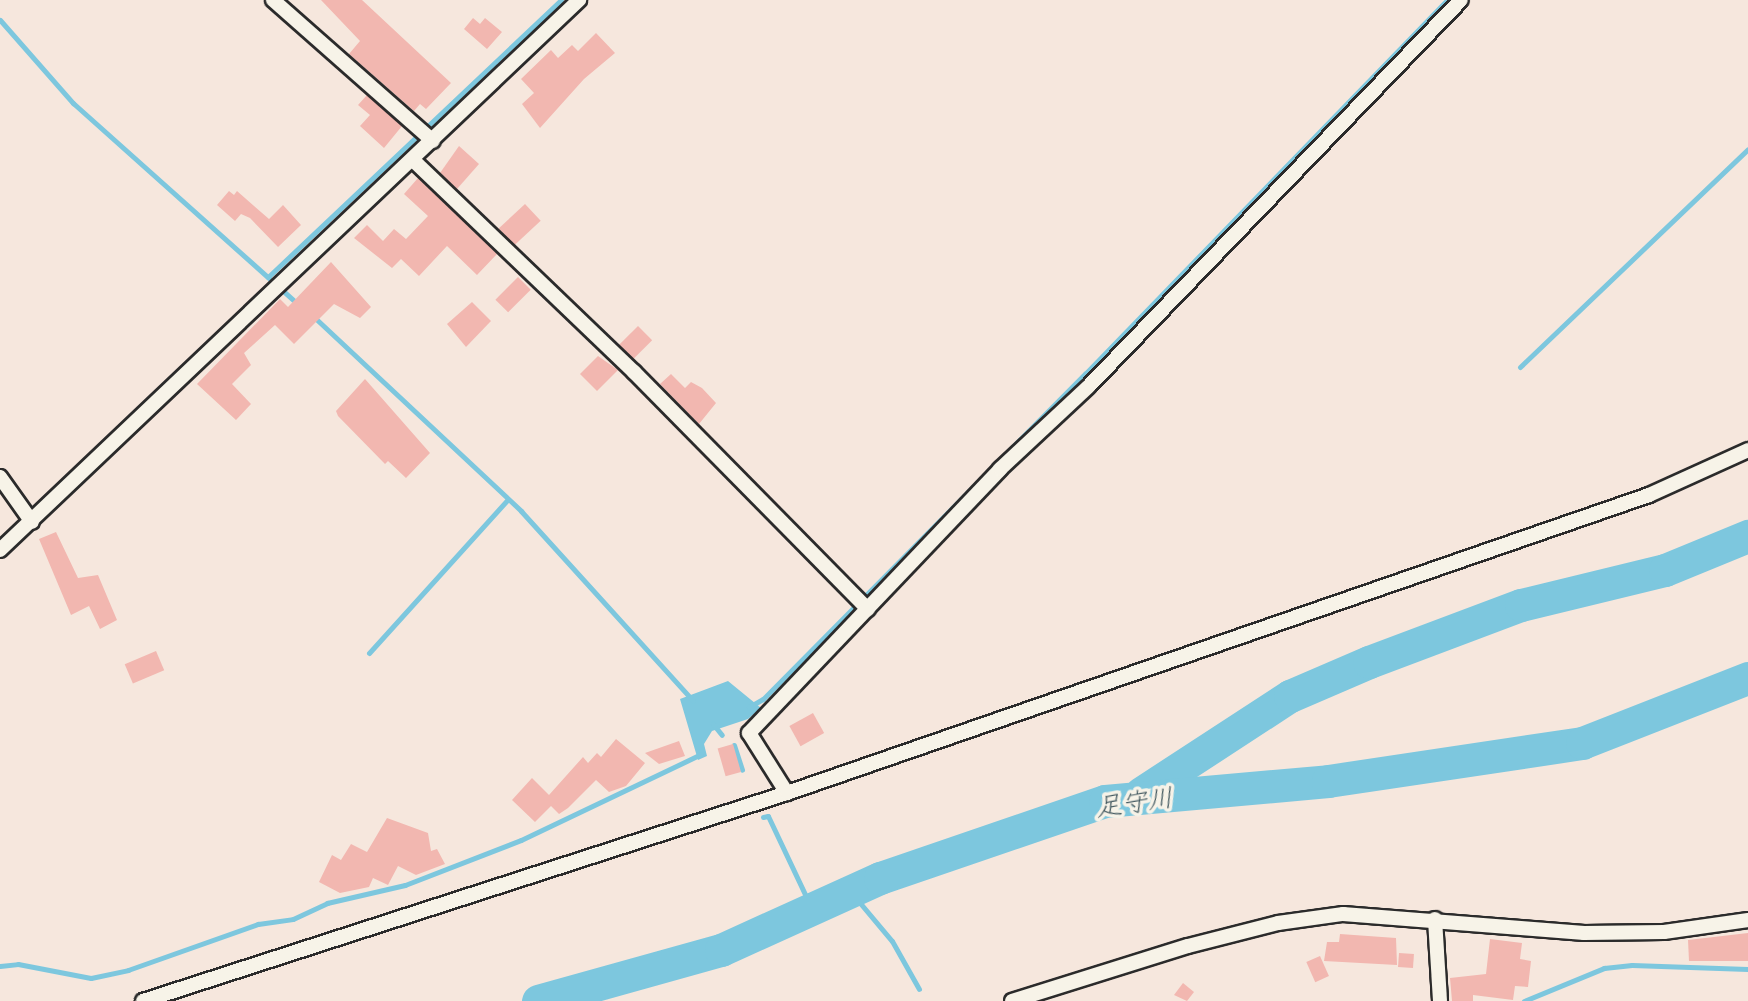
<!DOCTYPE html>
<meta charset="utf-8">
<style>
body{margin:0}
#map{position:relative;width:1748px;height:1001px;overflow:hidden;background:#f6e7dd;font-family:"Playpen Sans","Klee One",sans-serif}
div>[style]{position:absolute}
.water>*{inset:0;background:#7dc7de}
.stream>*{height:5px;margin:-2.5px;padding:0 2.5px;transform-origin:2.5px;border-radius:2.5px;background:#7dc7de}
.river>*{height:33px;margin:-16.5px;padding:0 16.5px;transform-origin:16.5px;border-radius:16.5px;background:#7dc7de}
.building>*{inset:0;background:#f2b7b0;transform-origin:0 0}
.roads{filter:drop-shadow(2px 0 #2b2b2b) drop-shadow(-2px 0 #2b2b2b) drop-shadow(0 2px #2b2b2b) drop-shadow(0 -2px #2b2b2b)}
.street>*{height:14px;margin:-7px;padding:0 7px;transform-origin:7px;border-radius:7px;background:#f7f3e8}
span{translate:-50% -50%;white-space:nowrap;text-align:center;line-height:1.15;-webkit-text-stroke:7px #f7f3e8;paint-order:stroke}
.water-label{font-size:26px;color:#445a61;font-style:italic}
</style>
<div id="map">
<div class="water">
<i style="clip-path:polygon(728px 681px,761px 708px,748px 719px,712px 731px,704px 744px,707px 756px,698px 760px,680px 699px)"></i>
</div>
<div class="stream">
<i style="left:0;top:20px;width:111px;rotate:48.7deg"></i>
<i style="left:73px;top:103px;width:302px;rotate:41.8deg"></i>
<i style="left:268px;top:277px;width:403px;rotate:-43.4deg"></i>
<i style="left:314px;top:317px;width:284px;rotate:43.1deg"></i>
<i style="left:521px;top:511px;width:256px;rotate:47.8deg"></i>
<i style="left:1520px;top:367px;width:315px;rotate:-43.7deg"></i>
<i style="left:369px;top:653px;width:207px;rotate:-47.9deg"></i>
<i style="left:749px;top:707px;width:16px;rotate:-30deg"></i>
<i style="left:763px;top:699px;width:458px;rotate:-45.3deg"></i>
<i style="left:1085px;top:374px;width:520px;rotate:-45.93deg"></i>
<i style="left:713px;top:724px;width:14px;rotate:51deg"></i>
<i style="left:734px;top:745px;width:26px;rotate:72deg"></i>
<i style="left:763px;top:817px;width:5px;rotate:-11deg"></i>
<i style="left:768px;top:816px;width:103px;rotate:64.7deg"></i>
<i style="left:850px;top:891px;width:65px;rotate:50deg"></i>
<i style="left:892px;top:941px;width:55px;rotate:60.6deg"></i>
<i style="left:0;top:966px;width:18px;rotate:-6deg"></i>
<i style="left:18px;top:964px;width:74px;rotate:10.9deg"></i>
<i style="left:91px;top:978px;width:38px;rotate:-12deg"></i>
<i style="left:128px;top:970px;width:138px;rotate:-19.5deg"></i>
<i style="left:258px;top:924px;width:35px;rotate:-8deg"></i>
<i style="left:293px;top:919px;width:38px;rotate:-25deg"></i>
<i style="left:327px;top:903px;width:80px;rotate:-13deg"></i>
<i style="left:405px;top:885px;width:124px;rotate:-21.2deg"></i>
<i style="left:521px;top:840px;width:199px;rotate:-25.5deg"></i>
<i style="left:1524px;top:1001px;width:87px;rotate:-22.4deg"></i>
<i style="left:1604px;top:968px;width:28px;rotate:-6deg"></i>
<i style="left:1632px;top:965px;width:116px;rotate:2deg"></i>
</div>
<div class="river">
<i style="left:1141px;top:793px;width:178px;rotate:-33.1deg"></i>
<i style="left:1290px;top:696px;width:86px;rotate:-23.3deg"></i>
<i style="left:1369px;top:662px;width:162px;rotate:-20.6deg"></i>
<i style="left:1521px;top:605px;width:148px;rotate:-13.7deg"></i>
<i style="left:1665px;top:570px;width:90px;rotate:-22.3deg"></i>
<i style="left:538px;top:1001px;width:190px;rotate:-15.6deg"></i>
<i style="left:721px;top:950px;width:175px;rotate:-24.4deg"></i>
<i style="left:880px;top:878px;width:238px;rotate:-18.9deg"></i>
<i style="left:1105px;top:801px;width:224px;rotate:-5.1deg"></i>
<i style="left:1328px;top:781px;width:257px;rotate:-8.5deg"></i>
<i style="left:1582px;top:743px;width:178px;rotate:-21.4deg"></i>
</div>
<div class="building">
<i style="clip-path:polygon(321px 0,362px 0,451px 83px,426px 109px,420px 104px,414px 111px,349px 54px,360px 41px)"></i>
<i style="clip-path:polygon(473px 18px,480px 24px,485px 18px,502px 32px,487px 49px,464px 29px)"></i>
<i style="clip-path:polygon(596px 33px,615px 53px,584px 79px,540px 128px,522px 104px,534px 93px,521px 79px,551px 50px,558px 58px,572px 45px,578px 51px)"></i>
<i style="clip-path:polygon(367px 95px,402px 126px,384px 148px,360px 126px,370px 115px,358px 105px)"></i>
<i style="clip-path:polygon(459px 146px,479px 164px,457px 189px,440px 173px)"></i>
<i style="clip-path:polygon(418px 178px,497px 254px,477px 275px,447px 246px,419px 276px,401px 259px,392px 268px,354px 238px,367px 225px,383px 241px,394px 229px,406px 239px,428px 216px,404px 194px)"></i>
<i style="clip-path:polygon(229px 191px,234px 195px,237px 191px,269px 219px,283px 205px,301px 225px,278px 247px,250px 218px,241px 214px,235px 221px,217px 205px)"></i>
<i style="left:525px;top:204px;width:23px;height:36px;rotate:47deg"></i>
<i style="clip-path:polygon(331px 262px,371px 307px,360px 318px,334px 304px,294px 344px,275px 325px,244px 353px,251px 365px,232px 384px,251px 404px,236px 420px,197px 384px,280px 299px,288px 307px)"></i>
<i style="left:518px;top:277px;width:18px;height:32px;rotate:45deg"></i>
<i style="clip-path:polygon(472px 302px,491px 321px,466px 347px,447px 324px)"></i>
<i style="left:638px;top:326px;width:20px;height:27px;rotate:45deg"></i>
<i style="clip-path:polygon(598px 356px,618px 370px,597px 391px,580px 374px)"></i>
<i style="clip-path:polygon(671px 374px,685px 388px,691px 382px,702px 388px,716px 403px,699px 424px,660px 384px)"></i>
<i style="clip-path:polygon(365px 379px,430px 453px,406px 478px,388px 461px,385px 464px,338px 416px,336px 411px)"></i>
<i style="clip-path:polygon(56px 532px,78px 578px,98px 575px,117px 620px,100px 629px,89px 606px,71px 615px,39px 539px)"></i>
<i style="left:156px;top:651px;width:21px;height:34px;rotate:67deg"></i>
<i style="left:813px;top:713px;width:23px;height:27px;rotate:61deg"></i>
<i style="clip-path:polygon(616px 739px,645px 763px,626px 786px,609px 792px,596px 780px,568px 808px,559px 814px,551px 806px,535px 822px,512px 800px,532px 778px,549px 795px,583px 757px,588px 763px,597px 753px,601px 757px)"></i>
<i style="clip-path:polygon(679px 741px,685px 756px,659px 764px,645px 753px)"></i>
<i style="left:733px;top:744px;width:29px;height:16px;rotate:74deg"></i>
<i style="clip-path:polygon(387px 818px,428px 833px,431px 851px,437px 849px,445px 864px,416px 875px,398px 866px,388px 885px,373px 878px,369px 887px,340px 893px,319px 882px,332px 855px,341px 860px,351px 844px,367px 852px)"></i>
<i style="clip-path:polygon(1748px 933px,1748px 961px,1689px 961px,1688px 940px)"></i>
<i style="clip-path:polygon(1340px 934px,1396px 938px,1397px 965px,1324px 961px,1327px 942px,1339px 942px)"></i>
<i style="clip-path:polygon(1490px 939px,1522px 943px,1520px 959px,1531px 961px,1528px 987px,1515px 986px,1513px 1000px,1473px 995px,1473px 1001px,1452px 1001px,1450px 978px,1486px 974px)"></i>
<i style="left:1399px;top:953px;width:15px;height:14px;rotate:4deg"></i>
<i style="left:1320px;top:956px;width:22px;height:15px;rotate:66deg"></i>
<i style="clip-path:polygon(1183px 983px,1194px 992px,1187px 1001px,1174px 995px)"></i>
</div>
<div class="roads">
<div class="street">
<i style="left:273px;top:0;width:213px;rotate:41.4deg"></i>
<i style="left:414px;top:161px;width:305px;rotate:43.8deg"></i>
<i style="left:634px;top:372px;width:333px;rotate:45.4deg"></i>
<i style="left:0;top:477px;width:55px;rotate:54.6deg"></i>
<i style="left:0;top:550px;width:799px;rotate:-43.53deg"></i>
<i style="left:787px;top:793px;width:71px;rotate:-122.3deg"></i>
<i style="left:749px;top:733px;width:364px;rotate:-46.4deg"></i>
<i style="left:1000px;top:469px;width:120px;rotate:-43deg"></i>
<i style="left:1088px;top:387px;width:537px;rotate:-46.06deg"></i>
<i style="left:1435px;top:919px;width:82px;rotate:86.5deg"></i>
<i style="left:143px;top:1001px;width:677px;rotate:-17.9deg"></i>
<i style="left:787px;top:793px;width:912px;rotate:-19.07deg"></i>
<i style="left:1649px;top:495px;width:109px;rotate:-24.4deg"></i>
<i style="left:1012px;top:1001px;width:184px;rotate:-17.4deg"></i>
<i style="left:1188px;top:946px;width:93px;rotate:-14.3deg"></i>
<i style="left:1278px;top:923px;width:66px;rotate:-7.9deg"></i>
<i style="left:1343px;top:914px;width:242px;rotate:4.5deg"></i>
<i style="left:1584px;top:933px;width:80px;rotate:-0.7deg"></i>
<i style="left:1664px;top:932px;width:85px;rotate:-8.1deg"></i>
</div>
</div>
<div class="water-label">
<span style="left:1134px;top:801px;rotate:-8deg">足守川</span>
</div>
</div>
